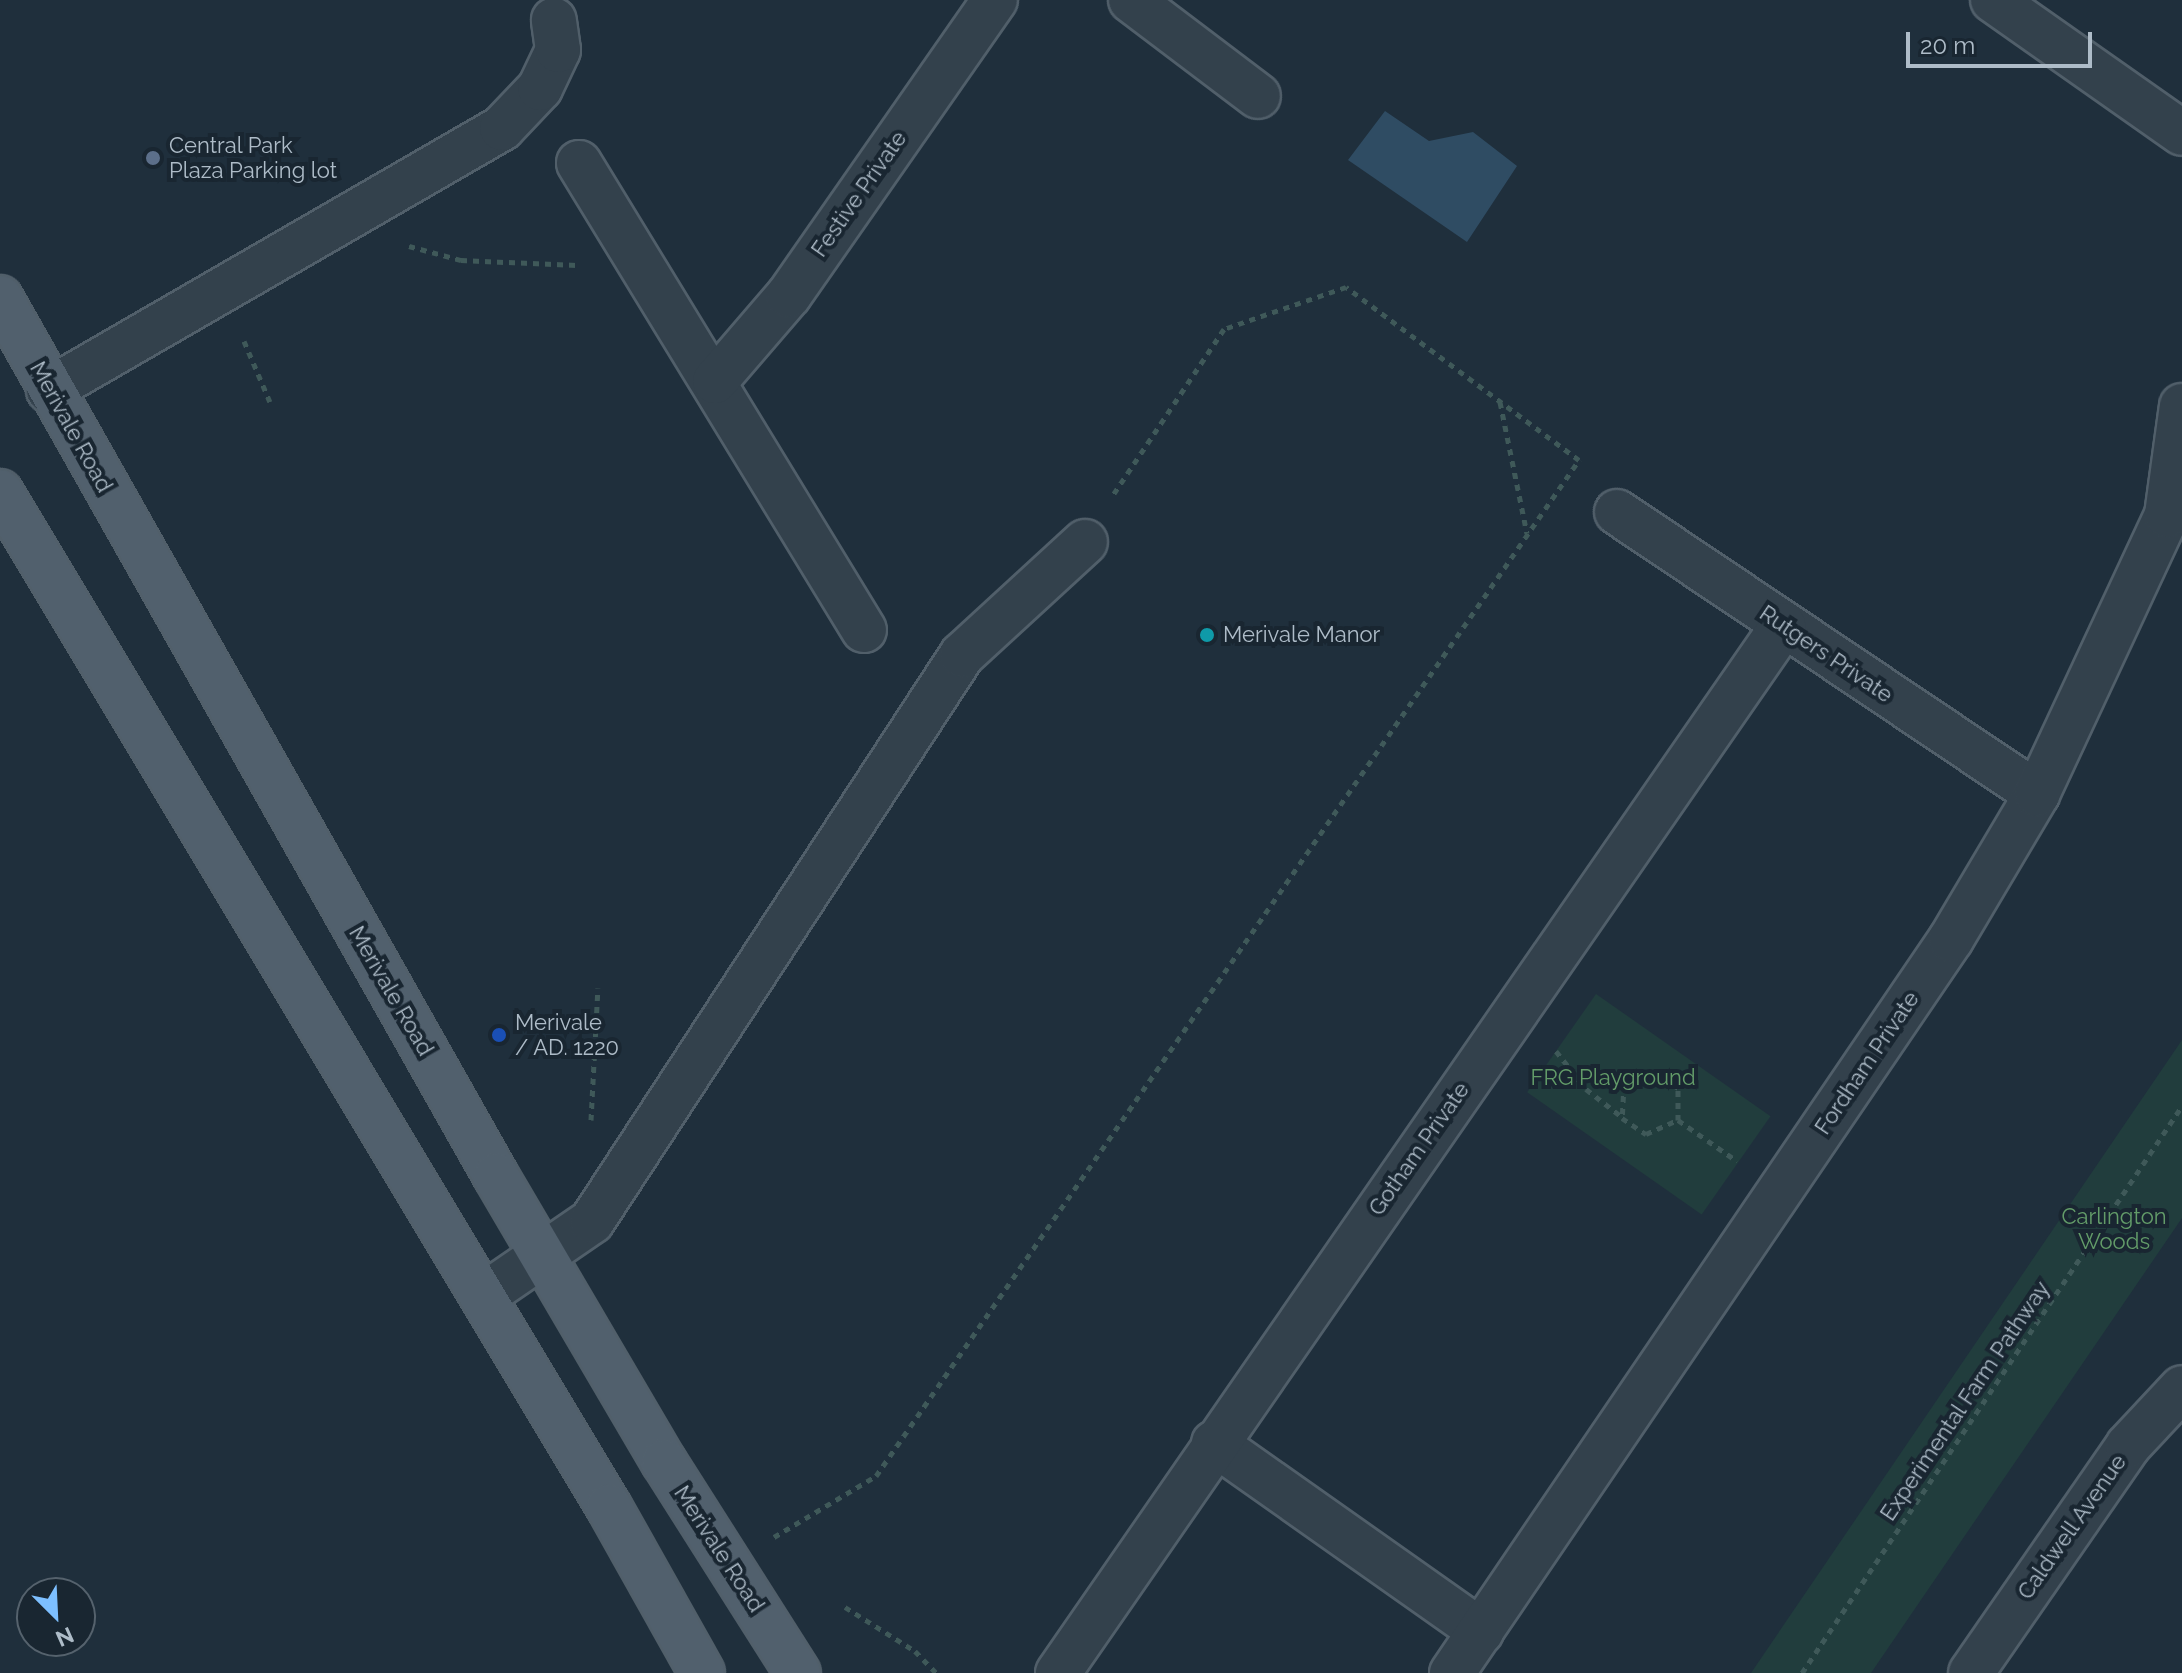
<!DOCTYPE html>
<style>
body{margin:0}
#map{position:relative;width:2182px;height:1673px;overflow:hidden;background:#1f2f3c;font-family:Raleway,sans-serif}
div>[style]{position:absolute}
.green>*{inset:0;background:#213d3d;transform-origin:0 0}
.water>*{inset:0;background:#2f4c63}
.path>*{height:5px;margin-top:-2.5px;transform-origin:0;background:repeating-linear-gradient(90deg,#3f5959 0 6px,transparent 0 12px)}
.roads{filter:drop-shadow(2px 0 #515f6a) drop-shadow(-2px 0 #515f6a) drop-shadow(0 2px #515f6a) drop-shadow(0 -2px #515f6a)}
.minor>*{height:44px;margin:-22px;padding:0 22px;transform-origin:22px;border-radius:22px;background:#33414c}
.major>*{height:44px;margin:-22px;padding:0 22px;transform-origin:22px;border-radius:22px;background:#51606d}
.dots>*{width:22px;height:22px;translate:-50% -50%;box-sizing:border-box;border:4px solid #192631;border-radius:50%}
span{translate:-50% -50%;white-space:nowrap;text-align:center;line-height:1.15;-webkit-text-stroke:8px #192631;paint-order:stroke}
.poi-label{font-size:22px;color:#aebcc8}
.left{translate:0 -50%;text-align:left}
.street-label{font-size:22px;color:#aebcc8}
.park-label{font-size:22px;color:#639c69}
.north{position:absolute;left:16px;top:1577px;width:80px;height:80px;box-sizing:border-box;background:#192631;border:2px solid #55626d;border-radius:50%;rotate:156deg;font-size:22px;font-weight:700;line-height:32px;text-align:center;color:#aebcc8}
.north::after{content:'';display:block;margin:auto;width:28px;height:36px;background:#7dbfff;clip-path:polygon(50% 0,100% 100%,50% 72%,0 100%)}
.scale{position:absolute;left:1906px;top:32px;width:186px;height:36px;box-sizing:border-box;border:4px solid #aebcc8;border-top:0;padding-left:10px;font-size:24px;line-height:28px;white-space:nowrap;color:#aebcc8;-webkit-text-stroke:6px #192631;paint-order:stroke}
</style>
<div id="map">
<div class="green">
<i style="left:1596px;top:994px;width:213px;height:120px;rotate:35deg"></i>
<i style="clip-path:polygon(2182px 1040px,2182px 1218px,1871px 1673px,1751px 1673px)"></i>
</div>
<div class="water">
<i style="clip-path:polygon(1385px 111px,1429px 141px,1473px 132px,1517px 166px,1467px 242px,1348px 160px)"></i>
</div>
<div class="path">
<i style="left:409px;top:246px;width:54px;rotate:15.1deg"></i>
<i style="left:461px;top:260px;width:116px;rotate:2.5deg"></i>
<i style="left:244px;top:341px;width:66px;rotate:66.9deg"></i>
<i style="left:1500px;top:402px;width:134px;rotate:78.4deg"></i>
<i style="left:1556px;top:1051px;width:48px;rotate:51.7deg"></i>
<i style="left:1586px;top:1089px;width:46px;rotate:37.9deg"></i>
<i style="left:591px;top:1120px;width:132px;rotate:-87deg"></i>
<i style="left:1678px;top:1120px;width:32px;rotate:-90deg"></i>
<i style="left:1678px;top:1088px;width:28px;rotate:-148deg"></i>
<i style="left:1654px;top:1073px;width:32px;rotate:160deg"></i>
<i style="left:1624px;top:1084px;width:34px;rotate:93deg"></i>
<i style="left:1622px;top:1118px;width:29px;rotate:34deg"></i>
<i style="left:1646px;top:1134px;width:35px;rotate:-24deg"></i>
<i style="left:1678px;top:1120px;width:72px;rotate:34.8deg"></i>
<i style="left:774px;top:1537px;width:119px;rotate:-30.9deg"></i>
<i style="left:876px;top:1476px;width:1236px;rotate:-55.32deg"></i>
<i style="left:1579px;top:460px;width:290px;rotate:-143.4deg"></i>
<i style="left:1346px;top:287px;width:129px;rotate:161deg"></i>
<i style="left:1224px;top:329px;width:201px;rotate:123.8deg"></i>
<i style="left:845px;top:1607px;width:83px;rotate:32.2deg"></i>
<i style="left:915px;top:1651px;width:30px;rotate:46deg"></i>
<i style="left:1802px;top:1673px;width:683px;rotate:-56.17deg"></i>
</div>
<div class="roads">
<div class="minor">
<i style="left:1131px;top:0;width:159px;rotate:37.1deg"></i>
<i style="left:1993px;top:0;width:231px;rotate:35.1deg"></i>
<i style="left:579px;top:163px;width:547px;rotate:58.61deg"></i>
<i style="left:715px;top:381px;width:113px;rotate:-49.3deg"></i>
<i style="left:789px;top:295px;width:360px;rotate:-55.1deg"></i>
<i style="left:49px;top:390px;width:523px;rotate:-30.04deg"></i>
<i style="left:502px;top:128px;width:55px;rotate:-46.5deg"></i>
<i style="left:540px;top:88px;width:42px;rotate:-64.7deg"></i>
<i style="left:558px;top:50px;width:30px;rotate:-98deg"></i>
<i style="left:1617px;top:512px;width:506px;rotate:33.88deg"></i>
<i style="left:483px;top:1296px;width:132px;rotate:-34.5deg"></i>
<i style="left:592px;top:1221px;width:676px;rotate:-56.83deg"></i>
<i style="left:962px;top:655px;width:167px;rotate:-42.6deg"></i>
<i style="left:1214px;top:1443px;width:327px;rotate:35.2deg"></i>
<i style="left:1058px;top:1673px;width:1274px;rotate:-55.3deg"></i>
<i style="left:1452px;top:1673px;width:888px;rotate:-55.79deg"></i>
<i style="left:1951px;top:939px;width:169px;rotate:-59.3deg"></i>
<i style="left:2037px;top:794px;width:308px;rotate:-65deg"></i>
<i style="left:2167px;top:515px;width:110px;rotate:-82.2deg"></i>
<i style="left:1971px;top:1673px;width:276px;rotate:-55.3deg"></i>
<i style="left:2128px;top:1446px;width:79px;rotate:-47deg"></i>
</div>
<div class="major">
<i style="left:0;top:298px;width:1008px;rotate:60.54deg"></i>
<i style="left:496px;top:1176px;width:332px;rotate:59.6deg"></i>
<i style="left:664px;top:1462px;width:250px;rotate:57.6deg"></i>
<i style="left:0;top:492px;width:1184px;rotate:59.04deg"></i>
<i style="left:609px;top:1507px;width:190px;rotate:60.7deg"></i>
</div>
</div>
<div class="dots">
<i style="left:153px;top:158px;background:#5c6f8a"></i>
<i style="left:1207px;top:635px;background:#0f9aa8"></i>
<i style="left:499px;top:1035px;background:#1a4fb4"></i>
</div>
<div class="poi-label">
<span class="left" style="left:169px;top:158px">Central Park<br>Plaza Parking lot</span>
<span class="left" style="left:1223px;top:635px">Merivale Manor</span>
<span class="left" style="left:515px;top:1035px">Merivale<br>/ AD. 1220</span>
</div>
<div class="street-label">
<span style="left:859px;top:194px;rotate:-55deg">Festive Private</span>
<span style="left:71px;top:427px;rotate:61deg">Merivale Road</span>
<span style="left:1826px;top:654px;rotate:34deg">Rutgers Private</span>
<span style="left:391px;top:991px;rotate:60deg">Merivale Road</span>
<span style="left:1867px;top:1063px;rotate:-56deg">Fordham Private</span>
<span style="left:1419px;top:1149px;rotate:-55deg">Gotham Private</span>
<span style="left:1965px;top:1401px;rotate:-56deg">Experimental Farm Pathway</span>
<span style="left:2072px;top:1527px;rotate:-55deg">Caldwell Avenue</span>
<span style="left:719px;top:1549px;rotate:57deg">Merivale Road</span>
</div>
<div class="park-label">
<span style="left:1613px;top:1078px">FRG Playground</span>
<span style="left:2114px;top:1229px">Carlington<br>Woods</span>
</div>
<div class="north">N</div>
<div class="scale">20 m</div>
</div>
